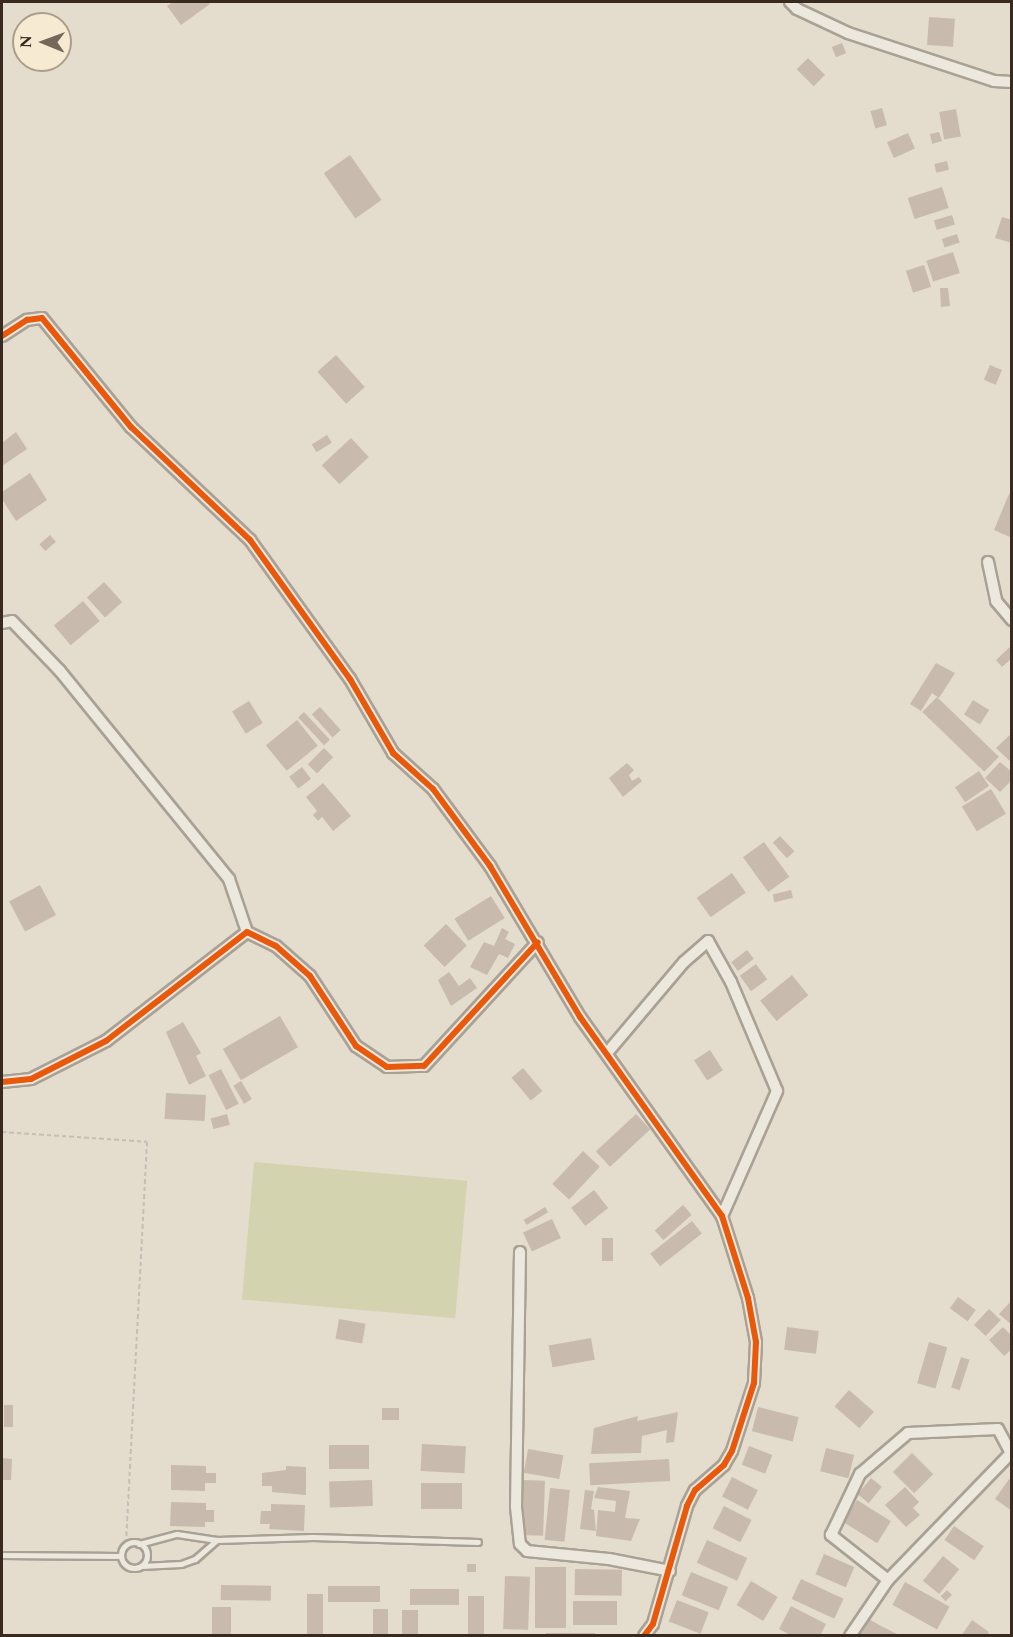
<!DOCTYPE html>
<style>
body{margin:0}
#map{position:relative;width:1013px;height:1637px;overflow:hidden;background:#e4dccd;font-family:Spectral,serif}
div>[style]{position:absolute}
.green>*{inset:0;background:#d4d3af;transform-origin:0 0}
.building>*{inset:0;background:#c8bbae;transform-origin:0 0}
.path>*{height:2px;margin-top:-1px;transform-origin:0;background:repeating-linear-gradient(90deg,#c5beb5 0 4.5px,transparent 0 7.5px)}
.roads{filter:drop-shadow(2px 0 #a9a195) drop-shadow(-2px 0 #a9a195) drop-shadow(0 2px #a9a195) drop-shadow(0 -2px #a9a195)}
.service>*{height:5px;margin:-2.5px;padding:0 2.5px;transform-origin:2.5px;border-radius:2.5px;background:#ece8de}
.service>.ring{margin:-2.5px;padding:0;box-sizing:content-box;background:none;border:5px solid #ece8de;border-radius:50%}
.minor>*{height:10px;margin:-5px;padding:0 5px;transform-origin:5px;border-radius:5px;background:#ece8de}
.cycleway>*{height:6px;margin:-3px;padding:0 3px;transform-origin:3px;border-radius:3px;background:#e8590c}
span{translate:-50% -50%;white-space:nowrap;text-align:center;line-height:1.15;-webkit-text-stroke:5px #f6ebd2;paint-order:stroke}
.frame{position:absolute;inset:0;border:3px solid #382a1e;pointer-events:none}
.north{position:absolute;left:12px;top:12px;width:60px;height:60px;box-sizing:border-box;background:#f6ebd2;border:2px solid #aa9e8a;border-radius:50%;rotate:271deg;font-size:16px;font-weight:700;line-height:24px;text-align:center;color:#382a1e}
.north::after{content:'';display:block;margin:auto;width:21px;height:27px;background:#74685b;clip-path:polygon(50% 0,100% 100%,50% 72%,0 100%)}
</style>
<div id="map">
<div class="green">
<i style="left:254px;top:1162px;width:214px;height:138px;rotate:5deg"></i>
</div>
<div class="building">
<i style="clip-path:polygon(173px 2px,208px 2px,210px 4px,181px 25px,167px 6px)"></i>
<i style="left:929px;top:17px;width:26px;height:28px;rotate:4deg"></i>
<i style="left:842px;top:43px;width:11px;height:11px;rotate:68deg"></i>
<i style="left:808px;top:58px;width:24px;height:16px;rotate:45deg"></i>
<i style="left:882px;top:108px;width:18px;height:12px;rotate:74deg"></i>
<i style="left:956px;top:109px;width:28px;height:17px;rotate:80deg"></i>
<i style="clip-path:polygon(939px 132px,942px 141px,932px 144px,930px 134px)"></i>
<i style="left:908px;top:133px;width:17px;height:23px;rotate:66deg"></i>
<i style="left:350px;top:155px;width:55px;height:32px;rotate:55deg"></i>
<i style="left:947px;top:161px;width:9px;height:13px;rotate:77deg"></i>
<i style="left:942px;top:187px;width:22px;height:36px;rotate:72deg"></i>
<i style="left:952px;top:215px;width:10px;height:19px;rotate:73deg"></i>
<i style="clip-path:polygon(1002px 217px,1012px 220px,1012px 243px,995px 238px)"></i>
<i style="left:957px;top:234px;width:9px;height:16px;rotate:72deg"></i>
<i style="left:953px;top:252px;width:22px;height:28px;rotate:72deg"></i>
<i style="left:924px;top:265px;width:23px;height:19px;rotate:72deg"></i>
<i style="clip-path:polygon(940px 288px,948px 288px,950px 306px,941px 307px)"></i>
<i style="left:336px;top:355px;width:43px;height:25px;rotate:48deg"></i>
<i style="left:990px;top:365px;width:13px;height:16px;rotate:23deg"></i>
<i style="clip-path:polygon(16px 432px,27px 449px,2px 466px,2px 443px)"></i>
<i style="left:327px;top:435px;width:9px;height:18px;rotate:58deg"></i>
<i style="left:351px;top:438px;width:26px;height:40px;rotate:47deg"></i>
<i style="clip-path:polygon(30px 473px,47px 500px,16px 521px,2px 499px,2px 492px)"></i>
<i style="clip-path:polygon(1009px 494px,1012px 495px,1012px 538px,994px 530px)"></i>
<i style="left:50px;top:535px;width:9px;height:14px;rotate:49deg"></i>
<i style="left:104px;top:582px;width:27px;height:23px;rotate:48deg"></i>
<i style="left:83px;top:601px;width:26px;height:38px;rotate:50deg"></i>
<i style="clip-path:polygon(1012px 645px,1012px 658px,1002px 667px,996px 660px)"></i>
<i style="clip-path:polygon(936px 663px,955px 673px,939px 698px,932px 693px,921px 711px,910px 704px)"></i>
<i style="left:937px;top:697px;width:86px;height:21px;rotate:44deg"></i>
<i style="left:973px;top:700px;width:19px;height:17px;rotate:32deg"></i>
<i style="left:249px;top:701px;width:26px;height:20px;rotate:58deg"></i>
<i style="left:320px;top:707px;width:31px;height:11px;rotate:48deg"></i>
<i style="left:304px;top:712px;width:38px;height:8px;rotate:47deg"></i>
<i style="left:297px;top:720px;width:33px;height:40px;rotate:51deg"></i>
<i style="clip-path:polygon(1012px 733px,1012px 763px,996px 748px)"></i>
<i style="left:324px;top:748px;width:13px;height:23px;rotate:45deg"></i>
<i style="clip-path:polygon(1000px 762px,1012px 772px,1012px 780px,1000px 792px,985px 778px)"></i>
<i style="clip-path:polygon(627px 763px,634px 770px,629px 775px,632px 781px,639px 777px,642px 781px,623px 797px,609px 778px)"></i>
<i style="left:302px;top:767px;width:15px;height:16px;rotate:53deg"></i>
<i style="left:979px;top:771px;width:18px;height:29px;rotate:56deg"></i>
<i style="clip-path:polygon(323px 783px,351px 816px,333px 831px,322px 817px,318px 821px,313px 815px,317px 811px,306px 797px)"></i>
<i style="left:991px;top:789px;width:29px;height:34px;rotate:59deg"></i>
<i style="left:780px;top:836px;width:21px;height:10px;rotate:47deg"></i>
<i style="left:764px;top:842px;width:43px;height:26px;rotate:54deg"></i>
<i style="left:732px;top:873px;width:24px;height:43px;rotate:55deg"></i>
<i style="left:40px;top:885px;width:34px;height:35px;rotate:62deg"></i>
<i style="left:791px;top:890px;width:8px;height:19px;rotate:76deg"></i>
<i style="left:491px;top:896px;width:26px;height:43px;rotate:58deg"></i>
<i style="left:446px;top:924px;width:30px;height:31px;rotate:46deg"></i>
<i style="clip-path:polygon(502px 928px,509px 932px,505px 939px,515px 944px,508px 958px,499px 954px,487px 975px,470px 967px,484px 942px,494px 946px)"></i>
<i style="left:747px;top:950px;width:11px;height:20px;rotate:52deg"></i>
<i style="left:756px;top:964px;width:19px;height:20px;rotate:54deg"></i>
<i style="clip-path:polygon(449px 972px,459px 986px,470px 978px,477px 988px,451px 1006px,438px 980px)"></i>
<i style="left:792px;top:975px;width:26px;height:41px;rotate:51deg"></i>
<i style="left:280px;top:1016px;width:36px;height:66px;rotate:60deg"></i>
<i style="clip-path:polygon(183px 1022px,201px 1053px,196px 1056px,206px 1076px,189px 1085px,166px 1032px)"></i>
<i style="left:710px;top:1050px;width:24px;height:19px;rotate:57deg"></i>
<i style="left:523px;top:1068px;width:30px;height:15px;rotate:50deg"></i>
<i style="left:221px;top:1069px;width:39px;height:14px;rotate:63deg"></i>
<i style="left:241px;top:1081px;width:21px;height:9px;rotate:59deg"></i>
<i style="left:166px;top:1093px;width:40px;height:26px;rotate:3deg"></i>
<i style="left:227px;top:1114px;width:11px;height:17px;rotate:75deg"></i>
<i style="left:636px;top:1114px;width:21px;height:55px;rotate:47deg"></i>
<i style="left:583px;top:1151px;width:23px;height:45px;rotate:43deg"></i>
<i style="left:594px;top:1190px;width:23px;height:29px;rotate:52deg"></i>
<i style="left:683px;top:1205px;width:13px;height:38px;rotate:48deg"></i>
<i style="left:545px;top:1207px;width:6px;height:25px;rotate:59deg"></i>
<i style="left:552px;top:1219px;width:21px;height:32px;rotate:65deg"></i>
<i style="left:692px;top:1221px;width:16px;height:53px;rotate:52deg"></i>
<i style="left:602px;top:1238px;width:11px;height:23px"></i>
<i style="left:958px;top:1297px;width:22px;height:14px;rotate:36deg"></i>
<i style="clip-path:polygon(1012px 1300px,1012px 1325px,999px 1314px)"></i>
<i style="left:989px;top:1309px;width:16px;height:22px;rotate:43deg"></i>
<i style="left:339px;top:1319px;width:27px;height:20px;rotate:10deg"></i>
<i style="left:787px;top:1327px;width:32px;height:23px;rotate:7deg"></i>
<i style="clip-path:polygon(1003px 1327px,1012px 1336px,1012px 1349px,1004px 1356px,989px 1340px)"></i>
<i style="left:591px;top:1338px;width:22px;height:43px;rotate:80deg"></i>
<i style="left:929px;top:1342px;width:19px;height:43px;rotate:16deg"></i>
<i style="left:961px;top:1357px;width:9px;height:32px;rotate:18deg"></i>
<i style="left:849px;top:1390px;width:33px;height:22px;rotate:41deg"></i>
<i style="left:4px;top:1405px;width:9px;height:22px"></i>
<i style="left:758px;top:1407px;width:42px;height:25px;rotate:14deg"></i>
<i style="left:382px;top:1408px;width:17px;height:12px"></i>
<i style="clip-path:polygon(678px 1412px,674px 1442px,666px 1443px,667px 1430px,642px 1436px,641px 1453px,591px 1454px,594px 1428px,638px 1416px,637px 1421px)"></i>
<i style="left:422px;top:1444px;width:44px;height:27px;rotate:3deg"></i>
<i style="left:329px;top:1445px;width:40px;height:24px"></i>
<i style="left:749px;top:1446px;width:25px;height:20px;rotate:21deg"></i>
<i style="left:826px;top:1448px;width:29px;height:24px;rotate:14deg"></i>
<i style="left:528px;top:1449px;width:36px;height:24px;rotate:10deg"></i>
<i style="left:912px;top:1453px;width:30px;height:27px;rotate:45deg"></i>
<i style="clip-path:polygon(2px 1458px,12px 1459px,11px 1480px,2px 1480px)"></i>
<i style="left:669px;top:1459px;width:22px;height:80px;rotate:87deg"></i>
<i style="clip-path:polygon(171px 1465px,206px 1466px,206px 1473px,216px 1473px,216px 1483px,205px 1483px,205px 1491px,171px 1490px)"></i>
<i style="clip-path:polygon(286px 1466px,306px 1467px,306px 1495px,272px 1492px,272px 1486px,262px 1486px,262px 1473px,286px 1470px)"></i>
<i style="left:732px;top:1477px;width:29px;height:22px;rotate:27deg"></i>
<i style="left:871px;top:1478px;width:14px;height:21px;rotate:39deg"></i>
<i style="clip-path:polygon(1009px 1479px,1012px 1481px,1012px 1511px,995px 1499px)"></i>
<i style="left:372px;top:1480px;width:26px;height:43px;rotate:88deg"></i>
<i style="left:522px;top:1480px;width:23px;height:55px;rotate:2deg"></i>
<i style="left:421px;top:1483px;width:41px;height:26px"></i>
<i style="clip-path:polygon(598px 1487px,630px 1491px,625px 1518px,640px 1519px,631px 1541px,596px 1536px,598px 1510px,615px 1512px,616px 1501px,594px 1498px)"></i>
<i style="clip-path:polygon(905px 1487px,919px 1502px,913px 1508px,920px 1515px,906px 1527px,885px 1505px)"></i>
<i style="left:550px;top:1488px;width:20px;height:52px;rotate:6deg"></i>
<i style="clip-path:polygon(585px 1490px,594px 1491px,591px 1509px,594px 1510px,596px 1531px,580px 1529px)"></i>
<i style="left:857px;top:1500px;width:40px;height:26px;rotate:32deg"></i>
<i style="clip-path:polygon(171px 1502px,206px 1503px,206px 1510px,214px 1510px,214px 1522px,205px 1522px,205px 1527px,170px 1526px)"></i>
<i style="clip-path:polygon(271px 1504px,305px 1505px,304px 1531px,269px 1529px,270px 1524px,260px 1524px,261px 1511px,271px 1511px)"></i>
<i style="left:724px;top:1506px;width:31px;height:25px;rotate:27deg"></i>
<i style="left:954px;top:1526px;width:36px;height:17px;rotate:34deg"></i>
<i style="left:707px;top:1540px;width:44px;height:25px;rotate:24deg"></i>
<i style="left:824px;top:1554px;width:33px;height:22px;rotate:23deg"></i>
<i style="left:943px;top:1556px;width:21px;height:32px;rotate:39deg"></i>
<i style="left:467px;top:1564px;width:9px;height:8px"></i>
<i style="left:535px;top:1567px;width:31px;height:61px"></i>
<i style="left:575px;top:1569px;width:47px;height:26px;rotate:1deg"></i>
<i style="left:691px;top:1572px;width:40px;height:25px;rotate:22deg"></i>
<i style="left:505px;top:1576px;width:25px;height:53px;rotate:2deg"></i>
<i style="left:801px;top:1579px;width:47px;height:22px;rotate:25deg"></i>
<i style="left:751px;top:1581px;width:31px;height:28px;rotate:31deg"></i>
<i style="left:905px;top:1582px;width:51px;height:26px;rotate:29deg"></i>
<i style="left:221px;top:1585px;width:50px;height:15px;rotate:1deg"></i>
<i style="left:328px;top:1586px;width:52px;height:16px"></i>
<i style="left:410px;top:1589px;width:49px;height:16px"></i>
<i style="left:947px;top:1590px;width:7px;height:9px;rotate:45deg"></i>
<i style="left:307px;top:1594px;width:16px;height:42px"></i>
<i style="left:468px;top:1596px;width:16px;height:40px"></i>
<i style="left:677px;top:1600px;width:34px;height:23px;rotate:21deg"></i>
<i style="left:573px;top:1601px;width:44px;height:24px"></i>
<i style="clip-path:polygon(791px 1606px,826px 1624px,820px 1636px,792px 1636px,779px 1629px)"></i>
<i style="left:212px;top:1607px;width:19px;height:29px"></i>
<i style="left:373px;top:1609px;width:15px;height:27px"></i>
<i style="left:402px;top:1610px;width:16px;height:26px"></i>
<i style="clip-path:polygon(867px 1618px,881px 1626px,901px 1636px,861px 1636px,858px 1634px)"></i>
<i style="clip-path:polygon(972px 1620px,989px 1632px,987px 1636px,961px 1636px)"></i>
<i style="left:546px;top:1633px;width:49px;height:3px"></i>
</div>
<div class="path">
<i style="left:2px;top:1132px;width:145px;rotate:3.9deg"></i>
<i style="left:147px;top:1142px;width:403px;rotate:93deg"></i>
</div>
<div class="roads">
<div class="service">
<i class="ring" style="left:121px;top:1542px;width:21px;height:21px"></i>
<i style="left:139px;top:1544px;width:39px;rotate:-15deg"></i>
<i style="left:177px;top:1534px;width:40px;rotate:8.5deg"></i>
<i style="left:217px;top:1540px;width:96px;rotate:-1.8deg"></i>
<i style="left:313px;top:1537px;width:165px;rotate:1.7deg"></i>
<i style="left:2px;top:1555px;width:119px;rotate:0.5deg"></i>
<i style="left:141px;top:1566px;width:40px;rotate:-2.9deg"></i>
<i style="left:181px;top:1564px;width:15px;rotate:-20deg"></i>
<i style="left:195px;top:1559px;width:29px;rotate:-41deg"></i>
</div>
<div class="minor">
<i style="left:790px;top:2px;width:10px;rotate:45deg"></i>
<i style="left:797px;top:9px;width:56px;rotate:25.2deg"></i>
<i style="left:848px;top:33px;width:154px;rotate:18.2deg"></i>
<i style="left:994px;top:81px;width:18px;rotate:3deg"></i>
<i style="left:2px;top:336px;width:30px;rotate:-33deg"></i>
<i style="left:27px;top:320px;width:15px;rotate:-8deg"></i>
<i style="left:42px;top:318px;width:141px;rotate:50.8deg"></i>
<i style="left:131px;top:427px;width:164px;rotate:43.5deg"></i>
<i style="left:250px;top:540px;width:171px;rotate:54.3deg"></i>
<i style="left:350px;top:679px;width:86px;rotate:59.8deg"></i>
<i style="left:393px;top:753px;width:54px;rotate:42deg"></i>
<i style="left:433px;top:789px;width:96px;rotate:53.5deg"></i>
<i style="left:490px;top:866px;width:176px;rotate:59.2deg"></i>
<i style="left:580px;top:1017px;width:244px;rotate:54.5deg"></i>
<i style="left:722px;top:1216px;width:86px;rotate:72.4deg"></i>
<i style="left:748px;top:1298px;width:45px;rotate:79.7deg"></i>
<i style="left:756px;top:1342px;width:41px;rotate:92.8deg"></i>
<i style="left:754px;top:1383px;width:71px;rotate:107.9deg"></i>
<i style="left:732px;top:1451px;width:16px;rotate:120deg"></i>
<i style="left:724px;top:1465px;width:38px;rotate:139deg"></i>
<i style="left:695px;top:1490px;width:18px;rotate:117deg"></i>
<i style="left:687px;top:1506px;width:123px;rotate:106.1deg"></i>
<i style="left:653px;top:1624px;width:15px;rotate:127deg"></i>
<i style="left:988px;top:562px;width:40px;rotate:78deg"></i>
<i style="left:996px;top:601px;width:25px;rotate:50deg"></i>
<i style="left:2px;top:623px;width:10px;rotate:-11deg"></i>
<i style="left:12px;top:621px;width:69px;rotate:46.2deg"></i>
<i style="left:60px;top:671px;width:268px;rotate:50.9deg"></i>
<i style="left:229px;top:879px;width:56px;rotate:71.2deg"></i>
<i style="left:607px;top:1053px;width:119px;rotate:-49.8deg"></i>
<i style="left:684px;top:962px;width:32px;rotate:-41deg"></i>
<i style="left:708px;top:941px;width:47px;rotate:60.7deg"></i>
<i style="left:731px;top:982px;width:118px;rotate:67.1deg"></i>
<i style="left:777px;top:1091px;width:137px;rotate:113.7deg"></i>
<i style="left:2px;top:1082px;width:29px;rotate:-6deg"></i>
<i style="left:31px;top:1079px;width:84px;rotate:-26.9deg"></i>
<i style="left:106px;top:1041px;width:178px;rotate:-37.7deg"></i>
<i style="left:247px;top:932px;width:32px;rotate:26deg"></i>
<i style="left:276px;top:946px;width:45px;rotate:41.4deg"></i>
<i style="left:310px;top:976px;width:84px;rotate:56.7deg"></i>
<i style="left:356px;top:1046px;width:37px;rotate:34deg"></i>
<i style="left:387px;top:1067px;width:37px;rotate:-2deg"></i>
<i style="left:424px;top:1066px;width:168px;rotate:-47.4deg"></i>
<i style="left:520px;top:1252px;width:255px;rotate:90.9deg"></i>
<i style="left:516px;top:1507px;width:37px;rotate:84deg"></i>
<i style="left:520px;top:1544px;width:10px;rotate:45deg"></i>
<i style="left:527px;top:1551px;width:82px;rotate:5.6deg"></i>
<i style="left:609px;top:1559px;width:62px;rotate:11.1deg"></i>
<i style="left:888px;top:1580px;width:73px;rotate:-141.7deg"></i>
<i style="left:831px;top:1535px;width:68px;rotate:-64.6deg"></i>
<i style="left:860px;top:1474px;width:63px;rotate:-40.5deg"></i>
<i style="left:908px;top:1433px;width:90px;rotate:-2.5deg"></i>
<i style="left:998px;top:1429px;width:30px;rotate:62deg"></i>
<i style="left:850px;top:1636px;width:68px;rotate:-55.8deg"></i>
<i style="left:888px;top:1580px;width:175px;rotate:-45.9deg"></i>
</div>
</div>
<div class="cycleway">
<i style="left:2px;top:336px;width:30px;rotate:-33deg"></i>
<i style="left:27px;top:320px;width:15px;rotate:-8deg"></i>
<i style="left:42px;top:318px;width:141px;rotate:50.8deg"></i>
<i style="left:131px;top:427px;width:164px;rotate:43.5deg"></i>
<i style="left:250px;top:540px;width:171px;rotate:54.3deg"></i>
<i style="left:350px;top:679px;width:86px;rotate:59.8deg"></i>
<i style="left:393px;top:753px;width:54px;rotate:42deg"></i>
<i style="left:433px;top:789px;width:96px;rotate:53.5deg"></i>
<i style="left:490px;top:866px;width:176px;rotate:59.2deg"></i>
<i style="left:580px;top:1017px;width:244px;rotate:54.5deg"></i>
<i style="left:722px;top:1216px;width:86px;rotate:72.4deg"></i>
<i style="left:748px;top:1298px;width:45px;rotate:79.7deg"></i>
<i style="left:756px;top:1342px;width:41px;rotate:92.8deg"></i>
<i style="left:754px;top:1383px;width:71px;rotate:107.9deg"></i>
<i style="left:732px;top:1451px;width:16px;rotate:120deg"></i>
<i style="left:724px;top:1465px;width:38px;rotate:139deg"></i>
<i style="left:695px;top:1490px;width:18px;rotate:117deg"></i>
<i style="left:687px;top:1506px;width:123px;rotate:106.1deg"></i>
<i style="left:653px;top:1624px;width:15px;rotate:127deg"></i>
<i style="left:2px;top:1082px;width:29px;rotate:-6deg"></i>
<i style="left:31px;top:1079px;width:84px;rotate:-26.9deg"></i>
<i style="left:106px;top:1041px;width:178px;rotate:-37.7deg"></i>
<i style="left:247px;top:932px;width:32px;rotate:26deg"></i>
<i style="left:276px;top:946px;width:45px;rotate:41.4deg"></i>
<i style="left:310px;top:976px;width:84px;rotate:56.7deg"></i>
<i style="left:356px;top:1046px;width:37px;rotate:34deg"></i>
<i style="left:387px;top:1067px;width:37px;rotate:-2deg"></i>
<i style="left:424px;top:1066px;width:168px;rotate:-47.4deg"></i>
</div>
<div class="frame"></div>
<div class="north">N</div>
</div>
